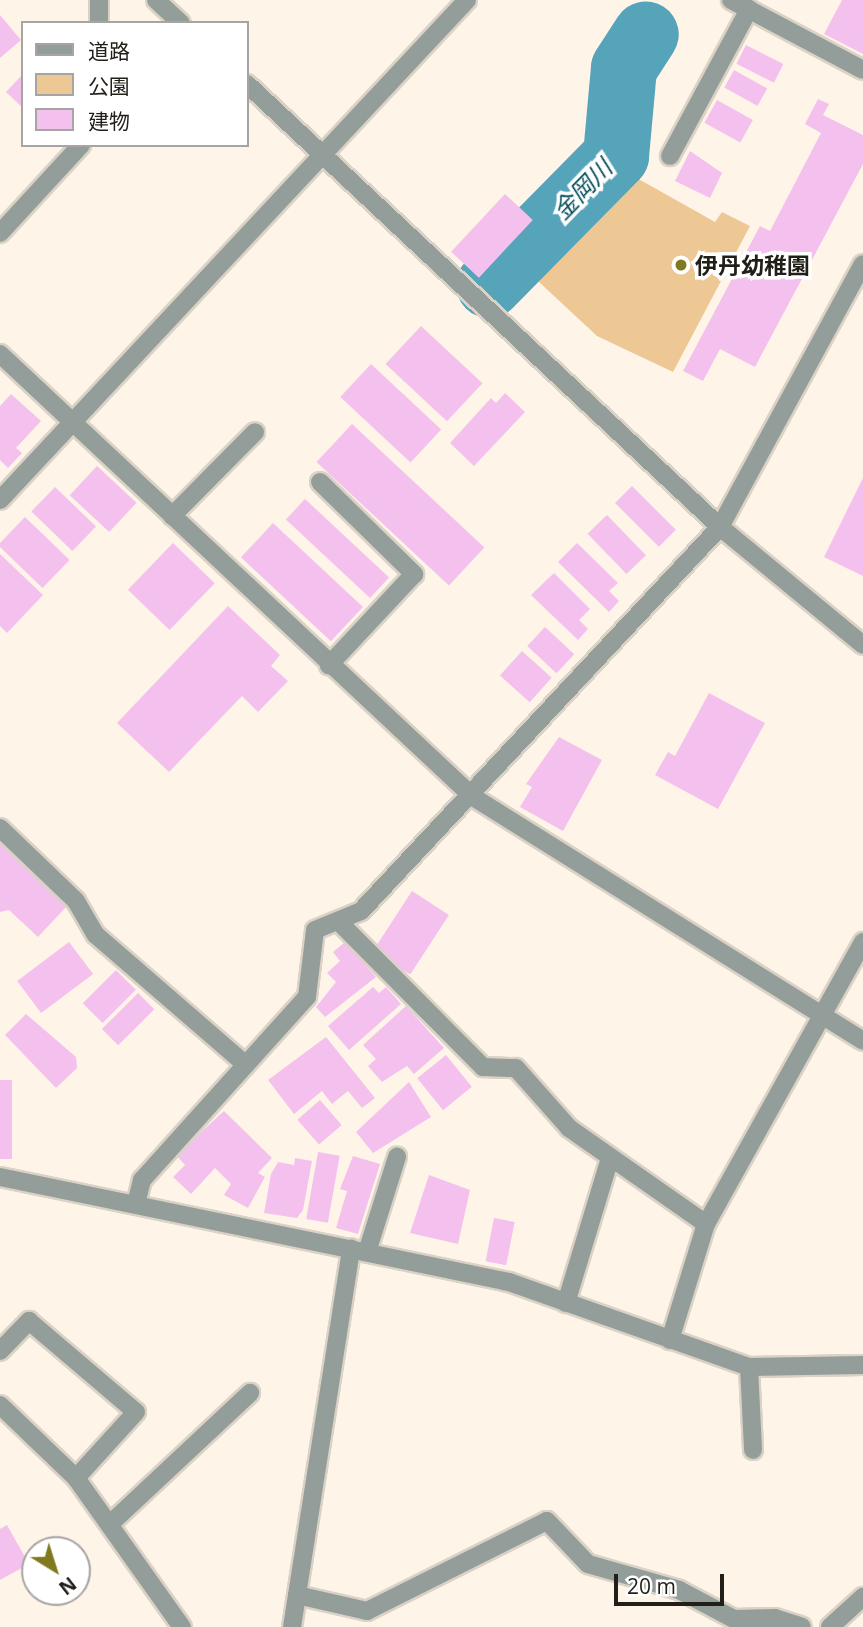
<!DOCTYPE html>
<meta charset="utf-8">
<style>
body{margin:0}
#map{position:relative;width:863px;height:1627px;overflow:hidden;background:#fef4e7;font-family:"Open Sans","Noto Sans JP",sans-serif}
div>[style]{position:absolute}
.green>*{inset:0;background:#edc894}
.river>*{height:66px;margin:-33px;padding:0 33px;transform-origin:33px;border-radius:33px;background:#56a4b9}
.building>*{inset:0;background:#f4c1ee;transform-origin:0 0}
.roads{filter:drop-shadow(2px 0 #dbd2c6) drop-shadow(-2px 0 #dbd2c6) drop-shadow(0 2px #dbd2c6) drop-shadow(0 -2px #dbd2c6)}
.minor>*{height:18px;margin:-9px;padding:0 9px;transform-origin:9px;border-radius:9px;background:#939d9a}
.dots>*{width:19px;height:19px;translate:-50% -50%;box-sizing:border-box;border:4px solid #fff;border-radius:50%}
span{translate:-50% -50%;white-space:nowrap;text-align:center;line-height:1.15;-webkit-text-stroke:7px #fff;paint-order:stroke}
.poi-label{font-size:23px;color:#221e18;font-weight:700}
.left{translate:0 -50%;text-align:left}
.water-label{font-size:24px;color:#054d5d;font-style:italic}
.legend{position:absolute;left:21px;top:21px;width:228px;height:126px;box-sizing:border-box;background:#fff;border:2px solid #a7a5a3;margin:0;padding:9px 12px;list-style:none;font-size:21px;color:#221e18}
.legend li{display:flex;align-items:center;gap:14px;height:35px}
.legend b{width:35px;border:2px solid #a7a5a3}
.north{position:absolute;left:21px;top:1536px;width:70px;height:70px;box-sizing:border-box;background:#fff;border:2px solid #a7a5a3;border-radius:50%;rotate:142deg;font-size:19px;font-weight:700;line-height:28px;text-align:center;color:#221e18}
.north::after{content:'';display:block;margin:auto;width:24px;height:32px;background:#7f7a20;clip-path:polygon(50% 0,100% 100%,50% 72%,0 100%)}
.scale{position:absolute;left:614px;top:1574px;width:110px;height:32px;box-sizing:border-box;border:4px solid #221e18;border-top:0;padding-left:9px;font-size:21px;line-height:24px;white-space:nowrap;color:#221e18;-webkit-text-stroke:5px #fff;paint-order:stroke}
</style>
<div id="map">
<div class="green">
<i style="clip-path:polygon(619px 168px,715px 222px,722px 212px,750px 226px,673px 372px,597px 336px,524px 268px)"></i>
</div>
<div class="river">
<i style="left:489px;top:285px;width:181px;rotate:-45.4deg"></i>
<i style="left:616px;top:156px;width:88px;rotate:-84.8deg"></i>
<i style="left:624px;top:68px;width:40px;rotate:-57.1deg"></i>
</div>
<div class="building">
<i style="clip-path:polygon(842px 0,863px 0,863px 54px,824px 34px)"></i>
<i style="clip-path:polygon(0 15px,21px 40px,0 58px)"></i>
<i style="left:746px;top:45px;width:42px;height:21px;rotate:27deg"></i>
<i style="left:734px;top:70px;width:38px;height:20px;rotate:29deg"></i>
<i style="clip-path:polygon(23px 74px,23px 108px,6px 92px)"></i>
<i style="clip-path:polygon(818px 99px,829px 104px,823px 115px,863px 135px,863px 164px,755px 367px,720px 349px,703px 381px,683px 371px,760px 226px,770px 231px,821px 133px,805px 124px)"></i>
<i style="left:717px;top:100px;width:41px;height:26px;rotate:29deg"></i>
<i style="clip-path:polygon(690px 151px,722px 173px,710px 198px,675px 181px)"></i>
<i style="left:505px;top:194px;width:38px;height:79px;rotate:43deg"></i>
<i style="left:421px;top:326px;width:84px;height:52px;rotate:43deg"></i>
<i style="left:371px;top:364px;width:96px;height:45px;rotate:43deg"></i>
<i style="clip-path:polygon(505px 393px,525px 412px,474px 466px,450px 443px,491px 398px,496px 403px)"></i>
<i style="clip-path:polygon(11px 394px,41px 421px,16px 448px,22px 453px,8px 468px,0 460px,0 406px)"></i>
<i style="left:352px;top:424px;width:181px;height:52px;rotate:43deg"></i>
<i style="left:97px;top:466px;width:54px;height:40px;rotate:43deg"></i>
<i style="clip-path:polygon(863px 478px,863px 576px,824px 557px)"></i>
<i style="left:632px;top:486px;width:62px;height:24px;rotate:45deg"></i>
<i style="left:55px;top:487px;width:57px;height:34px;rotate:44deg"></i>
<i style="left:305px;top:499px;width:115px;height:28px;rotate:43deg"></i>
<i style="left:607px;top:515px;width:56px;height:27px;rotate:46deg"></i>
<i style="left:25px;top:517px;width:62px;height:39px;rotate:44deg"></i>
<i style="left:273px;top:523px;width:123px;height:47px;rotate:43deg"></i>
<i style="left:173px;top:543px;width:58px;height:65px;rotate:44deg"></i>
<i style="clip-path:polygon(577px 543px,618px 583px,609px 591px,619px 601px,609px 612px,558px 562px)"></i>
<i style="clip-path:polygon(0 554px,43px 595px,7px 633px,0 626px)"></i>
<i style="clip-path:polygon(554px 573px,590px 609px,579px 620px,588px 629px,578px 640px,531px 595px)"></i>
<i style="clip-path:polygon(228px 606px,280px 655px,271px 666px,288px 681px,258px 712px,242px 696px,169px 772px,117px 723px)"></i>
<i style="left:545px;top:627px;width:40px;height:26px;rotate:43deg"></i>
<i style="left:522px;top:651px;width:40px;height:33px;rotate:42deg"></i>
<i style="clip-path:polygon(709px 693px,765px 723px,718px 809px,655px 775px,668px 752px,675px 756px)"></i>
<i style="clip-path:polygon(559px 737px,602px 760px,563px 831px,520px 807px,532px 787px,526px 784px)"></i>
<i style="clip-path:polygon(0 844px,67px 906px,38px 937px,9px 910px,0 912px)"></i>
<i style="left:412px;top:891px;width:44px;height:71px;rotate:33deg"></i>
<i style="left:69px;top:942px;width:40px;height:65px;rotate:53deg"></i>
<i style="clip-path:polygon(345px 942px,376px 977px,325px 1017px,316px 1007px,336px 982px,327px 973px,340px 961px,333px 952px)"></i>
<i style="left:116px;top:970px;width:28px;height:47px;rotate:45deg"></i>
<i style="clip-path:polygon(373px 987px,379px 993px,386px 987px,401px 1004px,349px 1050px,328px 1026px)"></i>
<i style="left:138px;top:993px;width:23px;height:51px;rotate:45deg"></i>
<i style="clip-path:polygon(406px 1006px,444px 1048px,414px 1074px,407px 1066px,382px 1082px,368px 1066px,376px 1059px,363px 1045px)"></i>
<i style="clip-path:polygon(26px 1014px,76px 1057px,77px 1068px,56px 1088px,5px 1035px)"></i>
<i style="clip-path:polygon(326px 1037px,375px 1098px,362px 1108px,348px 1091px,332px 1104px,322px 1091px,294px 1114px,268px 1080px)"></i>
<i style="left:446px;top:1055px;width:41px;height:37px;rotate:51deg"></i>
<i style="left:0;top:1080px;width:12px;height:79px"></i>
<i style="clip-path:polygon(409px 1082px,431px 1117px,373px 1153px,356px 1132px)"></i>
<i style="left:320px;top:1100px;width:33px;height:30px;rotate:49deg"></i>
<i style="clip-path:polygon(224px 1111px,272px 1158px,258px 1173px,265px 1177px,248px 1208px,224px 1195px,231px 1184px,215px 1168px,191px 1194px,173px 1177px,185px 1165px,176px 1155px)"></i>
<i style="left:318px;top:1152px;width:22px;height:68px;rotate:10deg"></i>
<i style="clip-path:polygon(353px 1156px,380px 1164px,358px 1234px,336px 1228px,347px 1191px,340px 1189px)"></i>
<i style="clip-path:polygon(295px 1158px,312px 1161px,303px 1210px,297px 1218px,264px 1213px,271px 1174px,278px 1162px,294px 1165px)"></i>
<i style="clip-path:polygon(429px 1175px,470px 1190px,458px 1244px,410px 1233px)"></i>
<i style="left:494px;top:1218px;width:21px;height:44px;rotate:11deg"></i>
<i style="clip-path:polygon(7px 1525px,29px 1564px,0 1580px,0 1529px)"></i>
</div>
<div class="roads">
<div class="minor">
<i style="left:99px;top:0;width:23px;rotate:90deg"></i>
<i style="left:156px;top:0;width:34px;rotate:43deg"></i>
<i style="left:731px;top:0;width:149px;rotate:27.9deg"></i>
<i style="left:247px;top:84px;width:648px;rotate:43.12deg"></i>
<i style="left:720px;top:527px;width:185px;rotate:39.5deg"></i>
<i style="left:670px;top:156px;width:167px;rotate:-61.7deg"></i>
<i style="left:0;top:233px;width:120px;rotate:-47.4deg"></i>
<i style="left:0;top:354px;width:648px;rotate:43.12deg"></i>
<i style="left:473px;top:797px;width:460px;rotate:32deg"></i>
<i style="left:320px;top:482px;width:132px;rotate:44.4deg"></i>
<i style="left:414px;top:574px;width:125px;rotate:133deg"></i>
<i style="left:0;top:500px;width:684px;rotate:-46.95deg"></i>
<i style="left:172px;top:516px;width:118px;rotate:-45.3deg"></i>
<i style="left:0;top:828px;width:105px;rotate:43.8deg"></i>
<i style="left:76px;top:901px;width:39px;rotate:60deg"></i>
<i style="left:96px;top:935px;width:198px;rotate:40.9deg"></i>
<i style="left:341px;top:924px;width:202px;rotate:45.2deg"></i>
<i style="left:483px;top:1067px;width:33px;rotate:2deg"></i>
<i style="left:516px;top:1068px;width:80px;rotate:48.5deg"></i>
<i style="left:569px;top:1128px;width:167px;rotate:35deg"></i>
<i style="left:0;top:1177px;width:520px;rotate:11.66deg"></i>
<i style="left:509px;top:1282px;width:255px;rotate:19.5deg"></i>
<i style="left:749px;top:1367px;width:114px;rotate:-1deg"></i>
<i style="left:136px;top:1204px;width:25px;rotate:-76deg"></i>
<i style="left:142px;top:1180px;width:246px;rotate:-48deg"></i>
<i style="left:307px;top:997px;width:67px;rotate:-83.2deg"></i>
<i style="left:315px;top:930px;width:50px;rotate:-22.4deg"></i>
<i style="left:361px;top:911px;width:526px;rotate:-46.93deg"></i>
<i style="left:720px;top:527px;width:299px;rotate:-61.5deg"></i>
<i style="left:367px;top:1252px;width:100px;rotate:-72.5deg"></i>
<i style="left:566px;top:1303px;width:152px;rotate:-73.1deg"></i>
<i style="left:670px;top:1340px;width:121px;rotate:-72.8deg"></i>
<i style="left:706px;top:1224px;width:323px;rotate:-60.9deg"></i>
<i style="left:0;top:1351px;width:42px;rotate:-46deg"></i>
<i style="left:29px;top:1321px;width:140px;rotate:40.4deg"></i>
<i style="left:136px;top:1412px;width:89px;rotate:132.3deg"></i>
<i style="left:749px;top:1367px;width:83px;rotate:87.2deg"></i>
<i style="left:0;top:1405px;width:105px;rotate:43.8deg"></i>
<i style="left:76px;top:1478px;width:183px;rotate:54.6deg"></i>
<i style="left:110px;top:1524px;width:192px;rotate:-43.1deg"></i>
<i style="left:297px;top:1595px;width:72px;rotate:12.9deg"></i>
<i style="left:367px;top:1611px;width:201px;rotate:-26.6deg"></i>
<i style="left:547px;top:1521px;width:59px;rotate:46.4deg"></i>
<i style="left:588px;top:1564px;width:95px;rotate:15.9deg"></i>
<i style="left:679px;top:1590px;width:62px;rotate:27.8deg"></i>
<i style="left:734px;top:1619px;width:41px;rotate:-1.4deg"></i>
<i style="left:775px;top:1618px;width:28px;rotate:18deg"></i>
<i style="left:292px;top:1627px;width:383px;rotate:-81.1deg"></i>
<i style="left:830px;top:1627px;width:45px;rotate:-42.3deg"></i>
</div>
</div>
<div class="dots">
<i style="left:681px;top:265px;background:#7f7a20"></i>
</div>
<div class="poi-label">
<span class="left" style="left:695px;top:265px">伊丹幼稚園</span>
</div>
<div class="water-label">
<span style="left:582px;top:189px;rotate:-46deg">金岡川</span>
</div>
<ul class="legend">
<li><b style="height:9px;background:#939d9a"></b>道路</li>
<li><b style="height:19px;background:#edc894"></b>公園</li>
<li><b style="height:19px;background:#f4c1ee"></b>建物</li>
</ul>
<div class="north">N</div>
<div class="scale">20 m</div>
</div>
